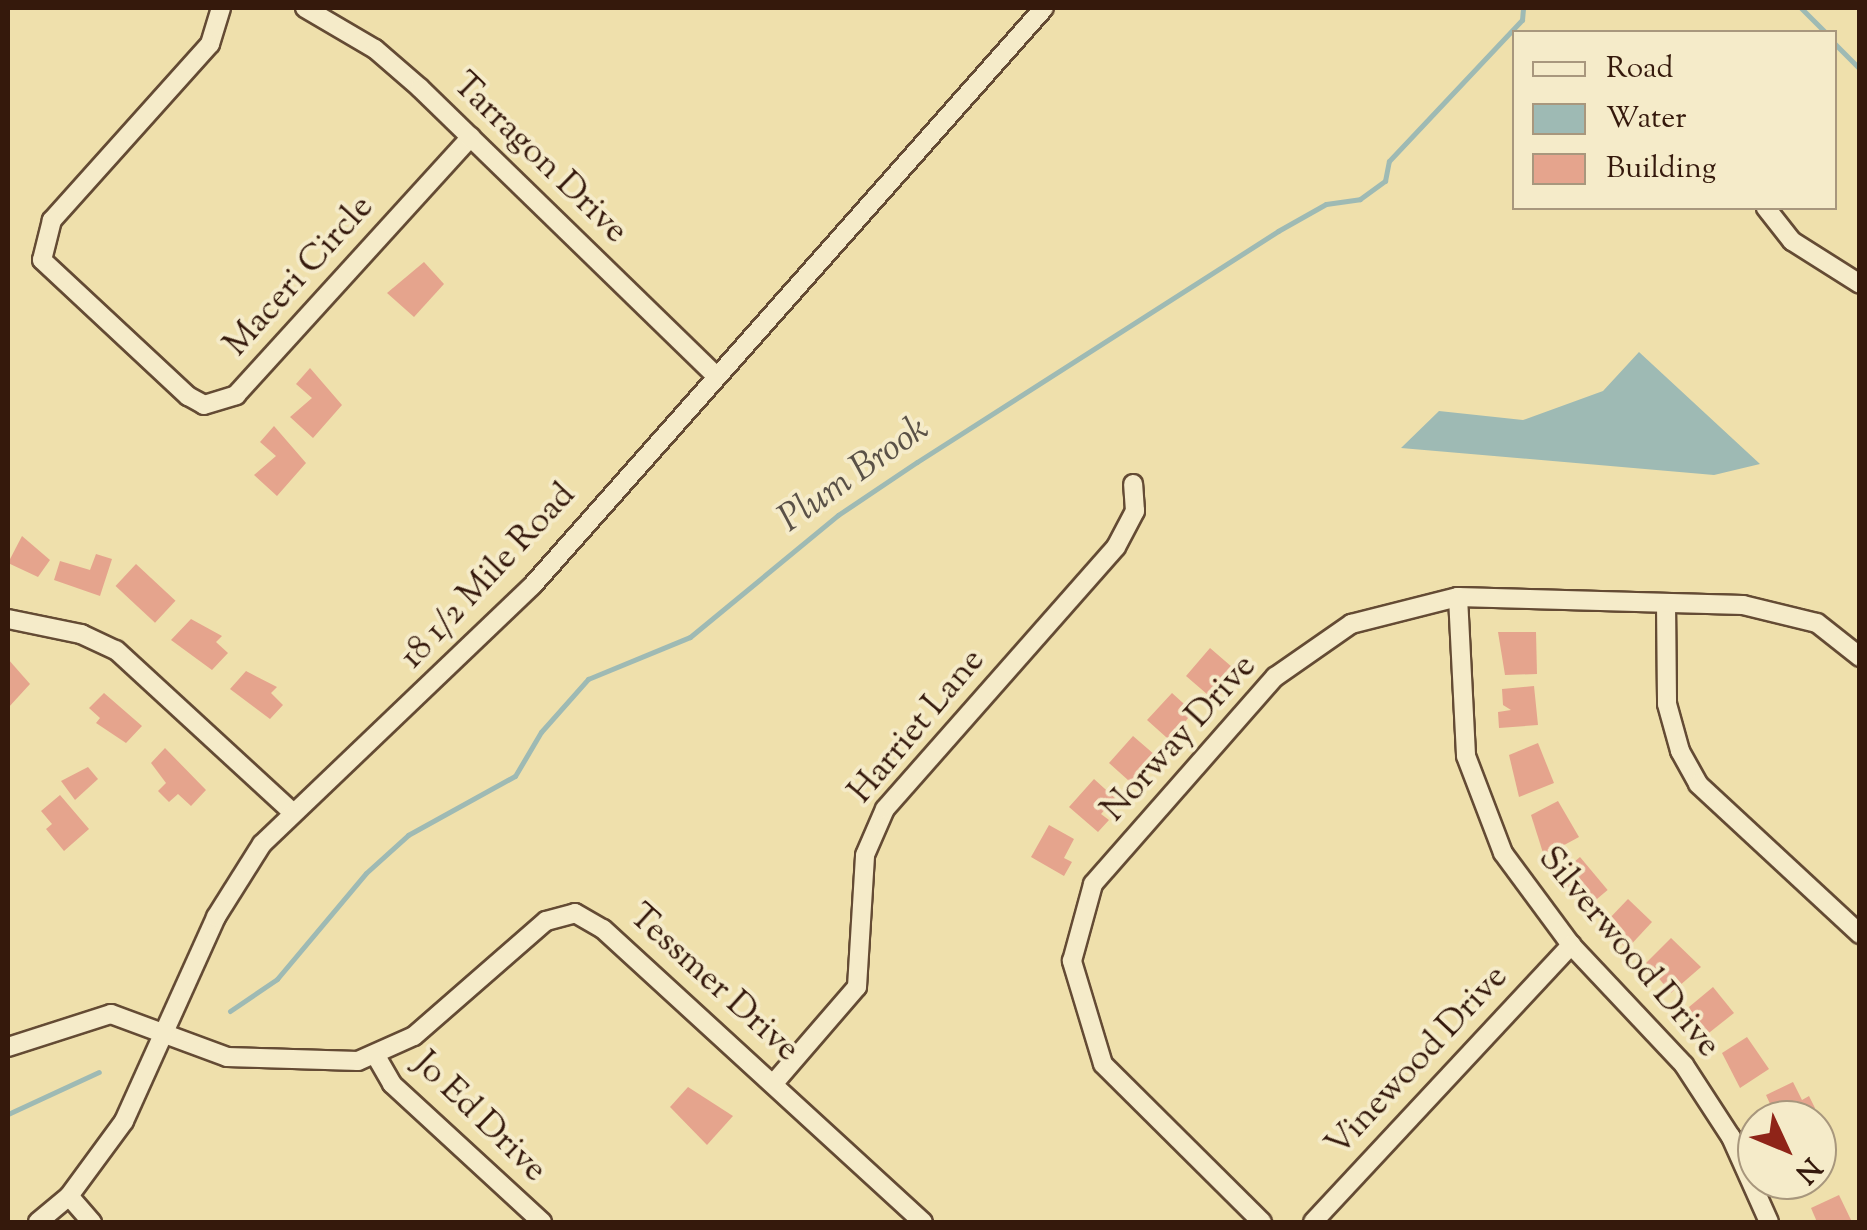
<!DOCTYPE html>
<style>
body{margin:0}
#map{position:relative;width:1867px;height:1230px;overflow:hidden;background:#efe0ac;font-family:"Sorts Mill Goudy",serif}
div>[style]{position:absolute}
.water>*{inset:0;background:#9ebab4}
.stream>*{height:5px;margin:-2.5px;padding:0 2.5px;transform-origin:2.5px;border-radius:2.5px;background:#9ebab4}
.building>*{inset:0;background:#e5a48d;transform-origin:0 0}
.roads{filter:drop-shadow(2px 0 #644b34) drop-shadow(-2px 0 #644b34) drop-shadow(0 2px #644b34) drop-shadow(0 -2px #644b34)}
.minor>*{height:18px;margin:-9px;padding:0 9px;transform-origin:9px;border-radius:9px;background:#f5ebc9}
span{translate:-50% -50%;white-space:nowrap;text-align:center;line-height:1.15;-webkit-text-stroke:8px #f5ebc9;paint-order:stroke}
.street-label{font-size:35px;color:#35190c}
.water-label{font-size:38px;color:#5a5147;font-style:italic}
.frame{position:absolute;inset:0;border:10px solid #35190c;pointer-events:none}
.legend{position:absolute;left:1512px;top:30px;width:325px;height:180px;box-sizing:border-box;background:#f5ebc9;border:2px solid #a8977d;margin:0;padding:12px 18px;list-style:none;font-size:30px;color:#35190c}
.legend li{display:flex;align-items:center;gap:20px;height:50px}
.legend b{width:50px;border:2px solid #a8977d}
.north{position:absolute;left:1737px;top:1100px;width:100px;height:100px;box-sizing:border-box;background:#f5ebc9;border:2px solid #a8977d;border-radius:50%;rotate:134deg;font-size:28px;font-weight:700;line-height:40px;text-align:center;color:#35190c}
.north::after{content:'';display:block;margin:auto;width:35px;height:45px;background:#8f2418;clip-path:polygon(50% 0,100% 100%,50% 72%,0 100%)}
</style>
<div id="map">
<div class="water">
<i style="clip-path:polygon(1639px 352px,1760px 464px,1714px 475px,1401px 448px,1439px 411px,1523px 420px,1603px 391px)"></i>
</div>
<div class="stream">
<i style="left:1801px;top:8px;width:34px;rotate:45deg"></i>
<i style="left:1834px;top:43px;width:37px;rotate:45deg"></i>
<i style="left:230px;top:1011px;width:57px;rotate:-34.2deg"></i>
<i style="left:277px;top:979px;width:138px;rotate:-50deg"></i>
<i style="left:366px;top:873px;width:57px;rotate:-42.1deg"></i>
<i style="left:408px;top:835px;width:122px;rotate:-28.9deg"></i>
<i style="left:515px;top:776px;width:51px;rotate:-59.4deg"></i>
<i style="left:541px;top:732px;width:71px;rotate:-48.4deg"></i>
<i style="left:588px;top:679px;width:110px;rotate:-22.4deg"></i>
<i style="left:690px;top:637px;width:192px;rotate:-39.5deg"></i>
<i style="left:838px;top:515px;width:95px;rotate:-33.9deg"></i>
<i style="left:917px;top:462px;width:429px;rotate:-32.6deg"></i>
<i style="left:1278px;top:231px;width:55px;rotate:-29.4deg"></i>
<i style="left:1326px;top:204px;width:34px;rotate:-8deg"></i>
<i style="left:1360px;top:199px;width:31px;rotate:-36deg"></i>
<i style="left:1385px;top:181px;width:20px;rotate:-79deg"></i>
<i style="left:1389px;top:161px;width:194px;rotate:-46.7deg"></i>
<i style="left:1522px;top:20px;width:12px;rotate:-85deg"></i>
<i style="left:8px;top:1114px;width:100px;rotate:-24.8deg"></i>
</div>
<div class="building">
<i style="clip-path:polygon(424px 262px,444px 284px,414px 317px,387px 293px)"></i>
<i style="clip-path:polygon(310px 368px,342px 405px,313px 438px,290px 417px,312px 398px,296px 384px)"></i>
<i style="clip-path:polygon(274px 426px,306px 463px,277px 496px,254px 475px,276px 456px,260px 442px)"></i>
<i style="clip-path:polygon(22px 536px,50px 560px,38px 577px,8px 563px)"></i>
<i style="clip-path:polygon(96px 554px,112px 559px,100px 596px,54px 580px,60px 561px,90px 570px)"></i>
<i style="left:136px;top:564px;width:54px;height:30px;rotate:43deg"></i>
<i style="clip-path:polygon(191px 619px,222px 636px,216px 642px,228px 653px,212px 670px,171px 640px)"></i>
<i style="clip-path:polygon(1498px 632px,1536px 632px,1537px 674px,1505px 675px)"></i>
<i style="clip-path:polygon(1210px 648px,1232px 667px,1218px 683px,1225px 690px,1215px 701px,1186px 676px)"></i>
<i style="clip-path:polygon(8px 659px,30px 684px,8px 708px)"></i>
<i style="clip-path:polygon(246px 671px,277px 687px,271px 693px,283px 705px,270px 719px,230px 689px)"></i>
<i style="clip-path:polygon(1534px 686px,1538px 725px,1499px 728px,1498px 712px,1511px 710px,1503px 705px,1502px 689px)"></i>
<i style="clip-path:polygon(104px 693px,142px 726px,126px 743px,96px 723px,100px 718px,89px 708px)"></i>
<i style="clip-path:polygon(1172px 693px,1193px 712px,1180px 728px,1187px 734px,1176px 746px,1147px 720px)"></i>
<i style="clip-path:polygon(1133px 736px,1155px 755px,1141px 771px,1148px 777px,1138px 789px,1109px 763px)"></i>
<i style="clip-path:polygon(1538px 743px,1554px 783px,1519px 797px,1509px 755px)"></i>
<i style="clip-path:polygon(165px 748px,206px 790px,191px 806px,178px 794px,169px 802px,158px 791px,166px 783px,151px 763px)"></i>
<i style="clip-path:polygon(88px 767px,98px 779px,75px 800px,61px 781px)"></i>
<i style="clip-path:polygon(1094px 779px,1115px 798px,1101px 814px,1109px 820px,1098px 832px,1069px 807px)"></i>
<i style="clip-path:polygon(60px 795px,89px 829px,64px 851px,46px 829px,52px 824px,41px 811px)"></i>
<i style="clip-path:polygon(1558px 801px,1579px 837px,1544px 856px,1531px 815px)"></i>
<i style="clip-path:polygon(1049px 825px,1074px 839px,1064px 858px,1072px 862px,1064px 876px,1031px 857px)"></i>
<i style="left:1580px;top:857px;width:43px;height:28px;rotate:50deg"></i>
<i style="clip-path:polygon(1628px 899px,1652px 922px,1626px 950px,1607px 921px)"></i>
<i style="clip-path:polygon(1671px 938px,1701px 967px,1671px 993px,1646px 963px)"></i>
<i style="clip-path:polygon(1713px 987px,1734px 1013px,1705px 1036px,1689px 1007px)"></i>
<i style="clip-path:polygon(1747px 1037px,1769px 1069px,1740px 1088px,1722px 1053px)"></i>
<i style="clip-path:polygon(1793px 1082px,1802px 1100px,1809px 1096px,1815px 1108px,1807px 1111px,1811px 1120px,1770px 1120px,1776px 1117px,1766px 1095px)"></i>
<i style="clip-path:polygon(688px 1087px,733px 1116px,707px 1145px,670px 1107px)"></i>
<i style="clip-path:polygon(1817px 1139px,1831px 1170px,1817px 1177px)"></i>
<i style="clip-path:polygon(1839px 1195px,1852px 1222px,1817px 1222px,1811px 1208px)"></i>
</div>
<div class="roads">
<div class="minor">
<i style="left:221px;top:8px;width:38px;rotate:107deg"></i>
<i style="left:210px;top:44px;width:237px;rotate:131.9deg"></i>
<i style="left:52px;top:220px;width:41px;rotate:104deg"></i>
<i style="left:42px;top:260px;width:200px;rotate:43deg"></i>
<i style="left:188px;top:396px;width:18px;rotate:29deg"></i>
<i style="left:204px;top:405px;width:34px;rotate:-17deg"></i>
<i style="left:236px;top:395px;width:349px;rotate:-47.7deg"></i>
<i style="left:305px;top:8px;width:81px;rotate:30.4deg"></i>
<i style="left:375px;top:49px;width:60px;rotate:40.9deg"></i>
<i style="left:420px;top:88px;width:412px;rotate:44.2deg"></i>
<i style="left:1766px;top:208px;width:42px;rotate:51.8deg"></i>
<i style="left:1792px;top:241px;width:80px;rotate:32.3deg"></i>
<i style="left:1458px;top:597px;width:159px;rotate:87.1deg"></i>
<i style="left:1466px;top:756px;width:104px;rotate:69.1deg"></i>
<i style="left:1503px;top:853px;width:114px;rotate:53.5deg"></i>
<i style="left:1571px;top:945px;width:165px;rotate:46.7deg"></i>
<i style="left:1684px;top:1065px;width:86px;rotate:56.9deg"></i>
<i style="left:1731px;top:1137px;width:93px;rotate:65.9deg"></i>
<i style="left:1666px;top:603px;width:101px;rotate:89.4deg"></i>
<i style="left:1667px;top:704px;width:49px;rotate:74.5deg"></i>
<i style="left:1680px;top:751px;width:38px;rotate:61deg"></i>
<i style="left:1698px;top:784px;width:221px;rotate:42.8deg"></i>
<i style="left:8px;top:619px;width:75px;rotate:11.6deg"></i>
<i style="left:81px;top:634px;width:38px;rotate:25deg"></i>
<i style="left:116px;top:650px;width:239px;rotate:42.6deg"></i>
<i style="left:8px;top:1047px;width:108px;rotate:-17.8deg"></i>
<i style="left:111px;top:1014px;width:124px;rotate:20.3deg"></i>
<i style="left:227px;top:1057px;width:131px;rotate:1.7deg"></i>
<i style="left:358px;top:1061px;width:61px;rotate:-24.1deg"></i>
<i style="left:414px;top:1036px;width:175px;rotate:-41.1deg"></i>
<i style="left:546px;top:921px;width:30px;rotate:-15deg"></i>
<i style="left:575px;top:913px;width:32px;rotate:30deg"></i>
<i style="left:603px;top:929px;width:434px;rotate:42.5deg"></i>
<i style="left:376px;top:1056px;width:32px;rotate:60deg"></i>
<i style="left:392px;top:1084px;width:204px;rotate:42.6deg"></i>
<i style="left:774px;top:1083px;width:127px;rotate:-49.2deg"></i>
<i style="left:857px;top:987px;width:132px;rotate:-86.5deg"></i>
<i style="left:865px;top:855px;width:50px;rotate:-66.5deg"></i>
<i style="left:885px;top:809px;width:349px;rotate:-48.6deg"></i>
<i style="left:1116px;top:547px;width:41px;rotate:-62.2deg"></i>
<i style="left:1135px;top:511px;width:27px;rotate:-94deg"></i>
<i style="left:69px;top:1196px;width:35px;rotate:49deg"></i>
<i style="left:38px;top:1222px;width:40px;rotate:-40deg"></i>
<i style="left:69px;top:1196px;width:93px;rotate:-53.7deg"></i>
<i style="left:124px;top:1121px;width:224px;rotate:-65.7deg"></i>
<i style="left:216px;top:917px;width:86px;rotate:-57.8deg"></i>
<i style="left:262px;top:844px;width:373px;rotate:-43.7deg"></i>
<i style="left:532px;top:586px;width:772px;rotate:-48.47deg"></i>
<i style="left:1262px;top:1222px;width:224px;rotate:-135.2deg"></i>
<i style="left:1103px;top:1064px;width:108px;rotate:-106.8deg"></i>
<i style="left:1072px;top:961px;width:80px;rotate:-74.7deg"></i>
<i style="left:1093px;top:884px;width:276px;rotate:-48.7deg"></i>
<i style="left:1275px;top:677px;width:93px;rotate:-34.9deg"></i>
<i style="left:1351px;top:624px;width:110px;rotate:-14.2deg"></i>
<i style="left:1458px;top:597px;width:285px;rotate:1.6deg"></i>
<i style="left:1743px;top:605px;width:76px;rotate:13.7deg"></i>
<i style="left:1817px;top:623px;width:55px;rotate:38.3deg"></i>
<i style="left:1313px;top:1222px;width:379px;rotate:-47deg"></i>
</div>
</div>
<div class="street-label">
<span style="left:539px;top:159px;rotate:44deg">Tarragon Drive</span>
<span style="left:300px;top:277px;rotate:-48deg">Maceri Circle</span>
<span style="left:489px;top:577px;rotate:-47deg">18 1/2 Mile Road</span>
<span style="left:918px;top:727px;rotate:-50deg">Harriet Lane</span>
<span style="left:1180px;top:739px;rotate:-48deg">Norway Drive</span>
<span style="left:1628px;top:953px;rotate:50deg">Silverwood Drive</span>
<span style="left:713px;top:984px;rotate:42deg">Tessmer Drive</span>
<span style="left:1418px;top:1062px;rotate:-47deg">Vinewood Drive</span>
<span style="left:479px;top:1118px;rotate:44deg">Jo Ed Drive</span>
</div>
<div class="water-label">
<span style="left:855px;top:476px;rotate:-35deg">Plum Brook</span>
</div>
<div class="frame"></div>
<ul class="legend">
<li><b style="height:12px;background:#f5ebc9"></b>Road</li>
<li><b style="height:28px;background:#9ebab4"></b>Water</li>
<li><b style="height:28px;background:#e5a48d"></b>Building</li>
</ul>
<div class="north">N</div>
</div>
